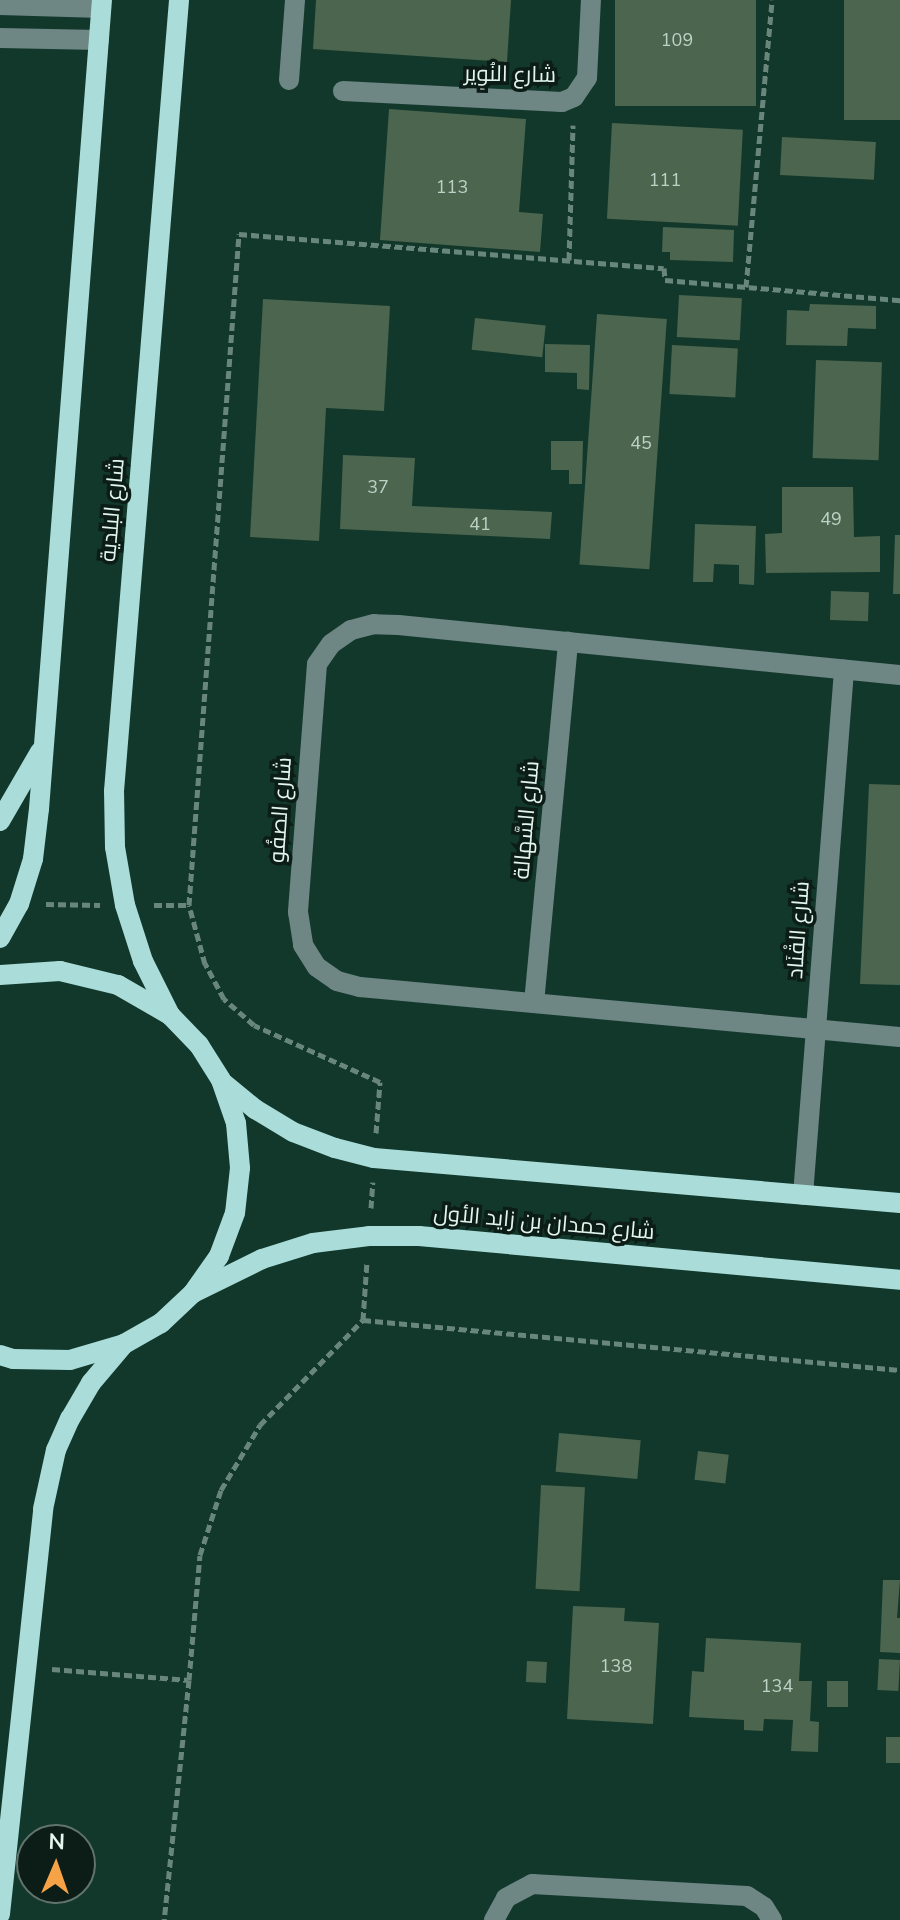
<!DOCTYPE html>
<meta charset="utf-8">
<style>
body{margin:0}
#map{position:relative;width:900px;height:1920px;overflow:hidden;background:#12382c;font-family:"Nunito Sans",Cairo,sans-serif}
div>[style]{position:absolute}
.building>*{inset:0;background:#4b654e;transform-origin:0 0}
.path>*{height:5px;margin-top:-2.5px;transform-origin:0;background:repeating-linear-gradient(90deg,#68867c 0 8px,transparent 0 12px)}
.minor>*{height:20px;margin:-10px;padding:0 10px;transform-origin:10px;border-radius:10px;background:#6e8684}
.major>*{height:20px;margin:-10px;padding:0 10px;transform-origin:10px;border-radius:10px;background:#aaddd9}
span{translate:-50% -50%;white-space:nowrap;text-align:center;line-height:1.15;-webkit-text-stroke:7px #0c1c16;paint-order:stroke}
.number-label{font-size:18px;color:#bcd2c6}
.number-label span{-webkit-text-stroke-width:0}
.street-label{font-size:22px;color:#e2f6ee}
.north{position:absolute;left:16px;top:1824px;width:80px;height:80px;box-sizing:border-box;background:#0c1c16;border:2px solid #62736c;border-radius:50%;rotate:2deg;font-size:22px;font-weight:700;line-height:32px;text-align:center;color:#e2f6ee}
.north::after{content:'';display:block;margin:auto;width:28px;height:36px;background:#f6a247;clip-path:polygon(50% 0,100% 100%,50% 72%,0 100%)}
</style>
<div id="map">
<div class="building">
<i style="clip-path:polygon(316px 0,511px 0,507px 62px,313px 49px)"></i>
<i style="left:615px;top:0;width:141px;height:106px"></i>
<i style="left:844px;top:0;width:56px;height:120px"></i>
<i style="clip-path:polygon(389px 109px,526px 119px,519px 212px,543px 214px,540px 252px,380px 240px)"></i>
<i style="left:612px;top:123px;width:131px;height:96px;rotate:3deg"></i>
<i style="left:782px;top:137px;width:94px;height:38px;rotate:3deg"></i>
<i style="clip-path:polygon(663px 227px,734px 230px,733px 262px,670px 260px,670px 252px,662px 252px)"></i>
<i style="left:679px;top:295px;width:63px;height:42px;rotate:3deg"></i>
<i style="clip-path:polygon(263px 299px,390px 306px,384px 411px,326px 408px,319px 541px,250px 537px)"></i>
<i style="clip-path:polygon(810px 304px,876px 306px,876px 329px,848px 328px,847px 346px,786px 345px,787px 310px,809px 311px)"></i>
<i style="left:597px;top:314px;width:70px;height:251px;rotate:4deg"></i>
<i style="left:475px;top:318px;width:71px;height:32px;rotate:6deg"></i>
<i style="clip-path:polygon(545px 344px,590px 345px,589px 390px,577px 389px,577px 373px,545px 372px)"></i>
<i style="left:672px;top:345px;width:66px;height:49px;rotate:3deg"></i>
<i style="left:816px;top:360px;width:66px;height:98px;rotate:2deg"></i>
<i style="clip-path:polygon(551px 441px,583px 441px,582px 484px,569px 484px,569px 470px,551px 470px)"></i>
<i style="clip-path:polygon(343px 455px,415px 458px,412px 506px,552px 512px,550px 539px,340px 529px)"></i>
<i style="clip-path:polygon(782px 487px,853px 487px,854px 537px,880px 536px,880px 572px,766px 573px,765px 534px,782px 533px)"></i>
<i style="clip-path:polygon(695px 524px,756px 526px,754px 585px,739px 584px,739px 565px,714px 564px,713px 582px,693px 582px)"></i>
<i style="clip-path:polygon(895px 535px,900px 535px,900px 594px,893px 594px)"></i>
<i style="left:831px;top:591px;width:38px;height:29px;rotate:2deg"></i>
<i style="clip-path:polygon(869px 784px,900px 785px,900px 985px,860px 984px)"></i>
<i style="left:559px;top:1433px;width:82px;height:39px;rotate:5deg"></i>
<i style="left:698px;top:1451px;width:31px;height:29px;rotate:7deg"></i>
<i style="left:541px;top:1485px;width:44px;height:104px;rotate:3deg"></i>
<i style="clip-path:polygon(883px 1580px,900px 1580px,897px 1618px,900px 1618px,900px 1653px,880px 1652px)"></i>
<i style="clip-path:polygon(573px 1606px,625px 1608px,624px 1621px,659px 1623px,653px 1724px,567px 1719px)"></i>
<i style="clip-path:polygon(706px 1638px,801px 1643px,799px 1681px,812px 1681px,810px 1721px,819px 1722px,818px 1752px,791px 1751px,793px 1720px,764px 1719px,763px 1731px,744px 1730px,744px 1720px,689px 1717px,692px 1671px,704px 1672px)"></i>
<i style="left:879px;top:1659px;width:21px;height:31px;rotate:3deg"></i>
<i style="left:527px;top:1661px;width:20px;height:21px;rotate:3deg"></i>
<i style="left:827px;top:1681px;width:21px;height:26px"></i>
<i style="left:886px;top:1737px;width:14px;height:26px"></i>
</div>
<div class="path">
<i style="left:569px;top:260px;width:135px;rotate:-88.3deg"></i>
<i style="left:746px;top:287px;width:288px;rotate:-84.8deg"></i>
<i style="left:46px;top:904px;width:54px;rotate:1.1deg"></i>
<i style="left:154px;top:905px;width:35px"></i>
<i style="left:376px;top:1133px;width:51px;rotate:-85.5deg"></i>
<i style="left:380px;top:1082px;width:138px;rotate:-155.7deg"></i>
<i style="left:254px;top:1025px;width:40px;rotate:-139deg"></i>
<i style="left:224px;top:999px;width:40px;rotate:-118deg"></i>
<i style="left:205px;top:964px;width:61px;rotate:-105.2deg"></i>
<i style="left:189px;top:905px;width:673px;rotate:-85.74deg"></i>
<i style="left:239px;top:234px;width:426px;rotate:4.6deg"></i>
<i style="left:664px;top:268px;width:12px;rotate:85deg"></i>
<i style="left:665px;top:280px;width:236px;rotate:4.9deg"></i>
<i style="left:371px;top:1208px;width:26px;rotate:-86deg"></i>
<i style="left:363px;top:1320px;width:539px;rotate:5.32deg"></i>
<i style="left:52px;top:1669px;width:137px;rotate:4.6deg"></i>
<i style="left:189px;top:1680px;width:241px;rotate:95.9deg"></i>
<i style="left:189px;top:1680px;width:125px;rotate:-85deg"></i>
<i style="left:200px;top:1555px;width:68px;rotate:-72.1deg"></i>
<i style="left:221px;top:1490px;width:76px;rotate:-59deg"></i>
<i style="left:260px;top:1425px;width:147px;rotate:-45.6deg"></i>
<i style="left:363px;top:1320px;width:58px;rotate:-86.1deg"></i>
</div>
<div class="minor">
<i style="left:0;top:5px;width:101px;rotate:1.7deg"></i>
<i style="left:0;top:38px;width:99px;rotate:1.2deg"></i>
<i style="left:289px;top:80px;width:80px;rotate:-85.7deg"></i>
<i style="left:343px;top:91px;width:219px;rotate:2.9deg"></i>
<i style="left:562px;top:102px;width:13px;rotate:-23deg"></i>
<i style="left:574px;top:97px;width:23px;rotate:-56deg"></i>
<i style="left:587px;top:78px;width:78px;rotate:-87.1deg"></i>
<i style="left:900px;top:675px;width:504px;rotate:-174.31deg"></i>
<i style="left:398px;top:625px;width:24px;rotate:-178deg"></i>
<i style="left:374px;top:624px;width:24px;rotate:165deg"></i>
<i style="left:351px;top:630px;width:24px;rotate:145deg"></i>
<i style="left:331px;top:644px;width:24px;rotate:125deg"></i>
<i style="left:317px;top:664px;width:249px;rotate:94.4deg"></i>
<i style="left:298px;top:912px;width:33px;rotate:81deg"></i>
<i style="left:303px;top:945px;width:26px;rotate:58deg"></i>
<i style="left:317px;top:967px;width:24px;rotate:35deg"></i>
<i style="left:337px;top:981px;width:24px;rotate:15deg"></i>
<i style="left:360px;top:987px;width:542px;rotate:5.29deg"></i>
<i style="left:534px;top:1003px;width:363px;rotate:-84.6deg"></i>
<i style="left:803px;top:1195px;width:527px;rotate:-85.53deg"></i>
<i style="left:494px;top:1920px;width:25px;rotate:-61deg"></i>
<i style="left:506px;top:1898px;width:30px;rotate:-28deg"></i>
<i style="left:532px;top:1884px;width:215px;rotate:3.2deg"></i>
<i style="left:747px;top:1896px;width:20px;rotate:33deg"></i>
<i style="left:764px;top:1907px;width:15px;rotate:58deg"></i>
</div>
<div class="major">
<i style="left:0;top:821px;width:80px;rotate:-59.9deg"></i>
<i style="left:0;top:938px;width:39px;rotate:-61deg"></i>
<i style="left:19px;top:904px;width:47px;rotate:-72.7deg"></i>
<i style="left:33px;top:859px;width:50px;rotate:-83.2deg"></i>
<i style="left:39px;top:809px;width:811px;rotate:-85.55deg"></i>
<i style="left:0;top:975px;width:60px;rotate:-3.8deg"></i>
<i style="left:60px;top:971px;width:60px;rotate:13.6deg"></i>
<i style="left:118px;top:985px;width:60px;rotate:30deg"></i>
<i style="left:170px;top:1015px;width:42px;rotate:46deg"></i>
<i style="left:199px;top:1045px;width:41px;rotate:57.8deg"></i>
<i style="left:221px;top:1080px;width:46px;rotate:70.8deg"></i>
<i style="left:236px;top:1123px;width:45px;rotate:84.9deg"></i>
<i style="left:240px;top:1168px;width:45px;rotate:96.3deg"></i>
<i style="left:235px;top:1213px;width:46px;rotate:110.4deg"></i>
<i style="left:219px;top:1256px;width:45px;rotate:125.1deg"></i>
<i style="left:193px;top:1293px;width:44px;rotate:136.8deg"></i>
<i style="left:161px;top:1323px;width:43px;rotate:150.4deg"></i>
<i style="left:124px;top:1344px;width:56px;rotate:163.5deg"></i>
<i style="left:70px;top:1360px;width:57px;rotate:-179deg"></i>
<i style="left:13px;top:1359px;width:14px;rotate:-163deg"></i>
<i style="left:170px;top:1015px;width:60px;rotate:-116.6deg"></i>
<i style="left:143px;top:961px;width:59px;rotate:-107.8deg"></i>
<i style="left:125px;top:905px;width:59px;rotate:-99.8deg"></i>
<i style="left:115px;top:847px;width:56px;rotate:-91deg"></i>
<i style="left:114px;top:791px;width:794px;rotate:-85.3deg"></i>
<i style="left:222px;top:1082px;width:43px;rotate:39.3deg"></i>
<i style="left:255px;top:1109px;width:44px;rotate:31.2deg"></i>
<i style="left:293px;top:1132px;width:45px;rotate:20.9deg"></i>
<i style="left:335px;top:1148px;width:40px;rotate:14.4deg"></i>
<i style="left:374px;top:1158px;width:528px;rotate:4.89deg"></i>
<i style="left:193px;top:1293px;width:77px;rotate:-26.2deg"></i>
<i style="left:262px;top:1259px;width:53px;rotate:-17.4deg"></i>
<i style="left:313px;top:1243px;width:56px;rotate:-7.1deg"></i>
<i style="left:369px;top:1236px;width:50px"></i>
<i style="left:419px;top:1236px;width:483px;rotate:5.2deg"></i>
<i style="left:0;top:1914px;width:407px;rotate:-83.9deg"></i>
<i style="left:43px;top:1509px;width:60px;rotate:-77.6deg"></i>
<i style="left:56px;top:1450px;width:34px;rotate:-66deg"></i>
<i style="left:70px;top:1419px;width:42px;rotate:-59.7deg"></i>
<i style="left:91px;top:1383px;width:51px;rotate:-49.8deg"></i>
</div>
<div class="number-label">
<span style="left:677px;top:40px">109</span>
<span style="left:665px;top:180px">111</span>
<span style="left:452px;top:187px">113</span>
<span style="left:641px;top:443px">45</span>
<span style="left:378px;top:487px">37</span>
<span style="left:831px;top:519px">49</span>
<span style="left:480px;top:524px">41</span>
<span style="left:616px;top:1666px">138</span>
<span style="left:777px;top:1686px">134</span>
</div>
<div class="street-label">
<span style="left:510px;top:75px;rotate:1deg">شارع النُوِير</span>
<span style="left:113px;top:510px;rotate:-85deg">شارع البلدية</span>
<span style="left:281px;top:810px;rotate:-86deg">شارع الصفُو</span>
<span style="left:527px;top:820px;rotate:-85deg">شارع السَّهالة</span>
<span style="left:799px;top:930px;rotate:-86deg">شارع القْنَاد</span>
<span style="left:544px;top:1223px;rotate:5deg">شارع حمدان بن زايد الأول</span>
</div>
<div class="north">N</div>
</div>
